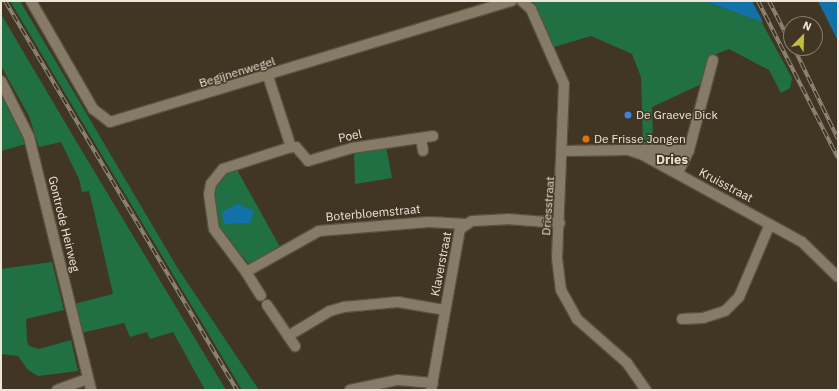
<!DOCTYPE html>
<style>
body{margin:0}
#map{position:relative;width:839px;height:391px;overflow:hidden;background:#403623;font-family:"IBM Plex Sans",sans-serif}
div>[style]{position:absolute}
.green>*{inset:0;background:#207043}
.water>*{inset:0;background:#1271a9}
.pier>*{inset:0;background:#403623}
.roads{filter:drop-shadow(1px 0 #595141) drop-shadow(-1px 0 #595141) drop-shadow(0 1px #595141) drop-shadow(0 -1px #595141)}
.minor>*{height:10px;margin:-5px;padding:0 5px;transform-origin:5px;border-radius:5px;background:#867b66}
.rail>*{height:4px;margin-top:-2px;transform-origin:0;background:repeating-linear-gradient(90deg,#403623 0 8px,#908879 0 16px);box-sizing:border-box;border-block:1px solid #908879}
.dots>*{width:11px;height:11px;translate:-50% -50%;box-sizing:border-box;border:2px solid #403623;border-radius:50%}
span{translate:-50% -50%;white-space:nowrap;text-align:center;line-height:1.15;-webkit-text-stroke:3px #403623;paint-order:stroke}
.street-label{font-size:12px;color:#ece6db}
.poi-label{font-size:12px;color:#ece6db}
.left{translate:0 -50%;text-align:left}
.neighbourhood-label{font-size:13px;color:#eee1ca;font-weight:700}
.frame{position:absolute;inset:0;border:2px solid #ece6db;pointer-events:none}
.north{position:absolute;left:783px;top:16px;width:40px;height:40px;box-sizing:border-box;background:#403623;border:1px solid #857c6d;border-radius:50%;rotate:23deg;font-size:11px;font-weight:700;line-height:16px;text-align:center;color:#ece6db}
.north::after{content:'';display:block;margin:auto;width:14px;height:18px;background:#c4bc3d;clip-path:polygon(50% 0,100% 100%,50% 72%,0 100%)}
</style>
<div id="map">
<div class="green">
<i style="clip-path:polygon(10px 1px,20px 1px,177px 267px,259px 390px,242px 390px)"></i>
<i style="clip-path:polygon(533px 1px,704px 1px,761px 21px,792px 78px,790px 88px,781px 93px,769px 70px,729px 49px,711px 56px,708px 81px,652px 107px,653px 145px,643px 144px,641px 77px,632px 54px,591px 36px,554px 47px)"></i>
<i style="clip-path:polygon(1px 14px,79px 146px,226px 390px,205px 390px,173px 332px,150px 339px,147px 332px,130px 337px,124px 323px,81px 333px,74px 304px,113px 294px,94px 211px,89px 191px,82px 192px,79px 179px,61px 142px,39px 147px,29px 116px,1px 66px)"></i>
<i style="clip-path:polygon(1px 95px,26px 144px,1px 151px)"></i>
<i style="clip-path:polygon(386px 146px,392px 178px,355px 184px,354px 151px)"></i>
<i style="clip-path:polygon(236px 168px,280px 247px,250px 265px,215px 224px,213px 212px,217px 182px,226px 173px)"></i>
<i style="clip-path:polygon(52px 262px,64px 310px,26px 319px,27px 341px,29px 346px,39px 349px,71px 340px,78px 371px,38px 376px,28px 370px,18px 356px,1px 354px,1px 269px)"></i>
</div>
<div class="water">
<i style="clip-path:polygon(704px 1px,838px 1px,838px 48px,815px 24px,791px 24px,791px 32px)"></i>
<i style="clip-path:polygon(238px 204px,254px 211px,250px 223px,224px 224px,222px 212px)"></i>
</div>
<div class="pier">
<i style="clip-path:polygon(752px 1px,818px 1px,838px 41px,838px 50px,815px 42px,815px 24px,791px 24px,791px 34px,764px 24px)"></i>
</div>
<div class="roads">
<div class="minor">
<i style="left:31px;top:1px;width:125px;rotate:60.1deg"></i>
<i style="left:93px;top:109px;width:21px;rotate:37deg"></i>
<i style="left:110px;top:122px;width:420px;rotate:-16.8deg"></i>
<i style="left:522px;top:1px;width:12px;rotate:42deg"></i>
<i style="left:531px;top:9px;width:82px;rotate:66.3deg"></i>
<i style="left:564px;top:84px;width:174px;rotate:92.3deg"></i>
<i style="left:557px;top:258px;width:32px;rotate:83deg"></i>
<i style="left:561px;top:290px;width:33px;rotate:61deg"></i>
<i style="left:577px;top:319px;width:67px;rotate:41.3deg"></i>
<i style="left:627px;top:363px;width:33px;rotate:55deg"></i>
<i style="left:268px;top:76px;width:75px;rotate:72.1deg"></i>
<i style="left:291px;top:147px;width:71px;rotate:162.1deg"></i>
<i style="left:223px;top:169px;width:19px;rotate:129deg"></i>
<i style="left:211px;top:184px;width:10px;rotate:101deg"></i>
<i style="left:209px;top:194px;width:35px;rotate:82deg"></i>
<i style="left:214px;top:229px;width:54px;rotate:53.3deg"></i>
<i style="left:246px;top:272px;width:84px;rotate:-29.3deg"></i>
<i style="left:319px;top:231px;width:110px;rotate:-4.7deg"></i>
<i style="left:429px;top:222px;width:36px;rotate:3deg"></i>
<i style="left:1px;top:81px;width:63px;rotate:63.4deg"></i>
<i style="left:29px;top:137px;width:260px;rotate:76.2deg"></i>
<i style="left:421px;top:138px;width:13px;rotate:81deg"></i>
<i style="left:291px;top:147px;width:5px"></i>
<i style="left:296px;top:147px;width:18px;rotate:49deg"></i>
<i style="left:308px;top:161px;width:46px;rotate:-16.5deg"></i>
<i style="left:352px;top:148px;width:82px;rotate:-8.4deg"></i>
<i style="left:631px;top:150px;width:58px"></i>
<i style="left:689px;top:150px;width:25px;rotate:116deg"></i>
<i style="left:689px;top:150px;width:93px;rotate:-75.1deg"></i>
<i style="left:564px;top:151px;width:64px;rotate:-0.9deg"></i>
<i style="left:628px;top:150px;width:16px;rotate:18deg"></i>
<i style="left:643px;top:155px;width:181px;rotate:28.7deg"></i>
<i style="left:802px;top:242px;width:50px;rotate:44.2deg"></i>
<i style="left:246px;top:272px;width:28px;rotate:58deg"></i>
<i style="left:267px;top:305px;width:50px;rotate:55.7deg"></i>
<i style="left:682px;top:319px;width:21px;rotate:-3deg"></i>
<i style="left:703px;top:318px;width:23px;rotate:-18deg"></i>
<i style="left:725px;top:311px;width:20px;rotate:-45deg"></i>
<i style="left:739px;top:297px;width:79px;rotate:-67deg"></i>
<i style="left:288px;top:336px;width:49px;rotate:-30.8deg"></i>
<i style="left:330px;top:311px;width:15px;rotate:-16deg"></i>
<i style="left:344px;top:307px;width:54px;rotate:-5.3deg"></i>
<i style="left:398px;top:302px;width:48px;rotate:9.7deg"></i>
<i style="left:57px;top:390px;width:33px;rotate:-20deg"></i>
<i style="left:350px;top:390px;width:49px;rotate:-11.8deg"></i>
<i style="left:398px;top:380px;width:35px;rotate:5deg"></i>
<i style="left:431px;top:390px;width:164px;rotate:-79.8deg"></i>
<i style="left:460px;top:229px;width:14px;rotate:-34deg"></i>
<i style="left:472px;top:221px;width:35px;rotate:-3deg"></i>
<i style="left:507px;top:219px;width:53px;rotate:4.3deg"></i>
</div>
</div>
<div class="rail">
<i style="left:5px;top:1px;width:453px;rotate:59.2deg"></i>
<i style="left:758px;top:1px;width:176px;rotate:63deg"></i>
<i style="left:769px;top:1px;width:48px;rotate:62.9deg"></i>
<i style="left:794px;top:48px;width:101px;rotate:64.2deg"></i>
</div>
<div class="dots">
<i style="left:628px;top:115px;background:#3f7fe0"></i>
<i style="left:586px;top:139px;background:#e8710a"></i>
</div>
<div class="street-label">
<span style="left:237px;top:72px;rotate:-17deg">Begijnenwegel</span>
<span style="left:350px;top:136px;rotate:-12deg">Poel</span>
<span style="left:726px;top:185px;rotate:28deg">Kruisstraat</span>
<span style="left:548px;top:206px;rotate:-86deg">Driesstraat</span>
<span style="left:373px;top:213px;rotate:-5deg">Boterbloemstraat</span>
<span style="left:64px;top:224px;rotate:76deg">Gontrode Heirweg</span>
<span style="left:441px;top:264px;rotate:-79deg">Klaverstraat</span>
</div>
<div class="poi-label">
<span class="left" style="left:636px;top:115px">De Graeve Dick</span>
<span class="left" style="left:594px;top:139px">De Frisse Jongen</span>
</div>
<div class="neighbourhood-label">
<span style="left:672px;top:160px">Dries</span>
</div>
<div class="frame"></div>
<div class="north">N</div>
</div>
